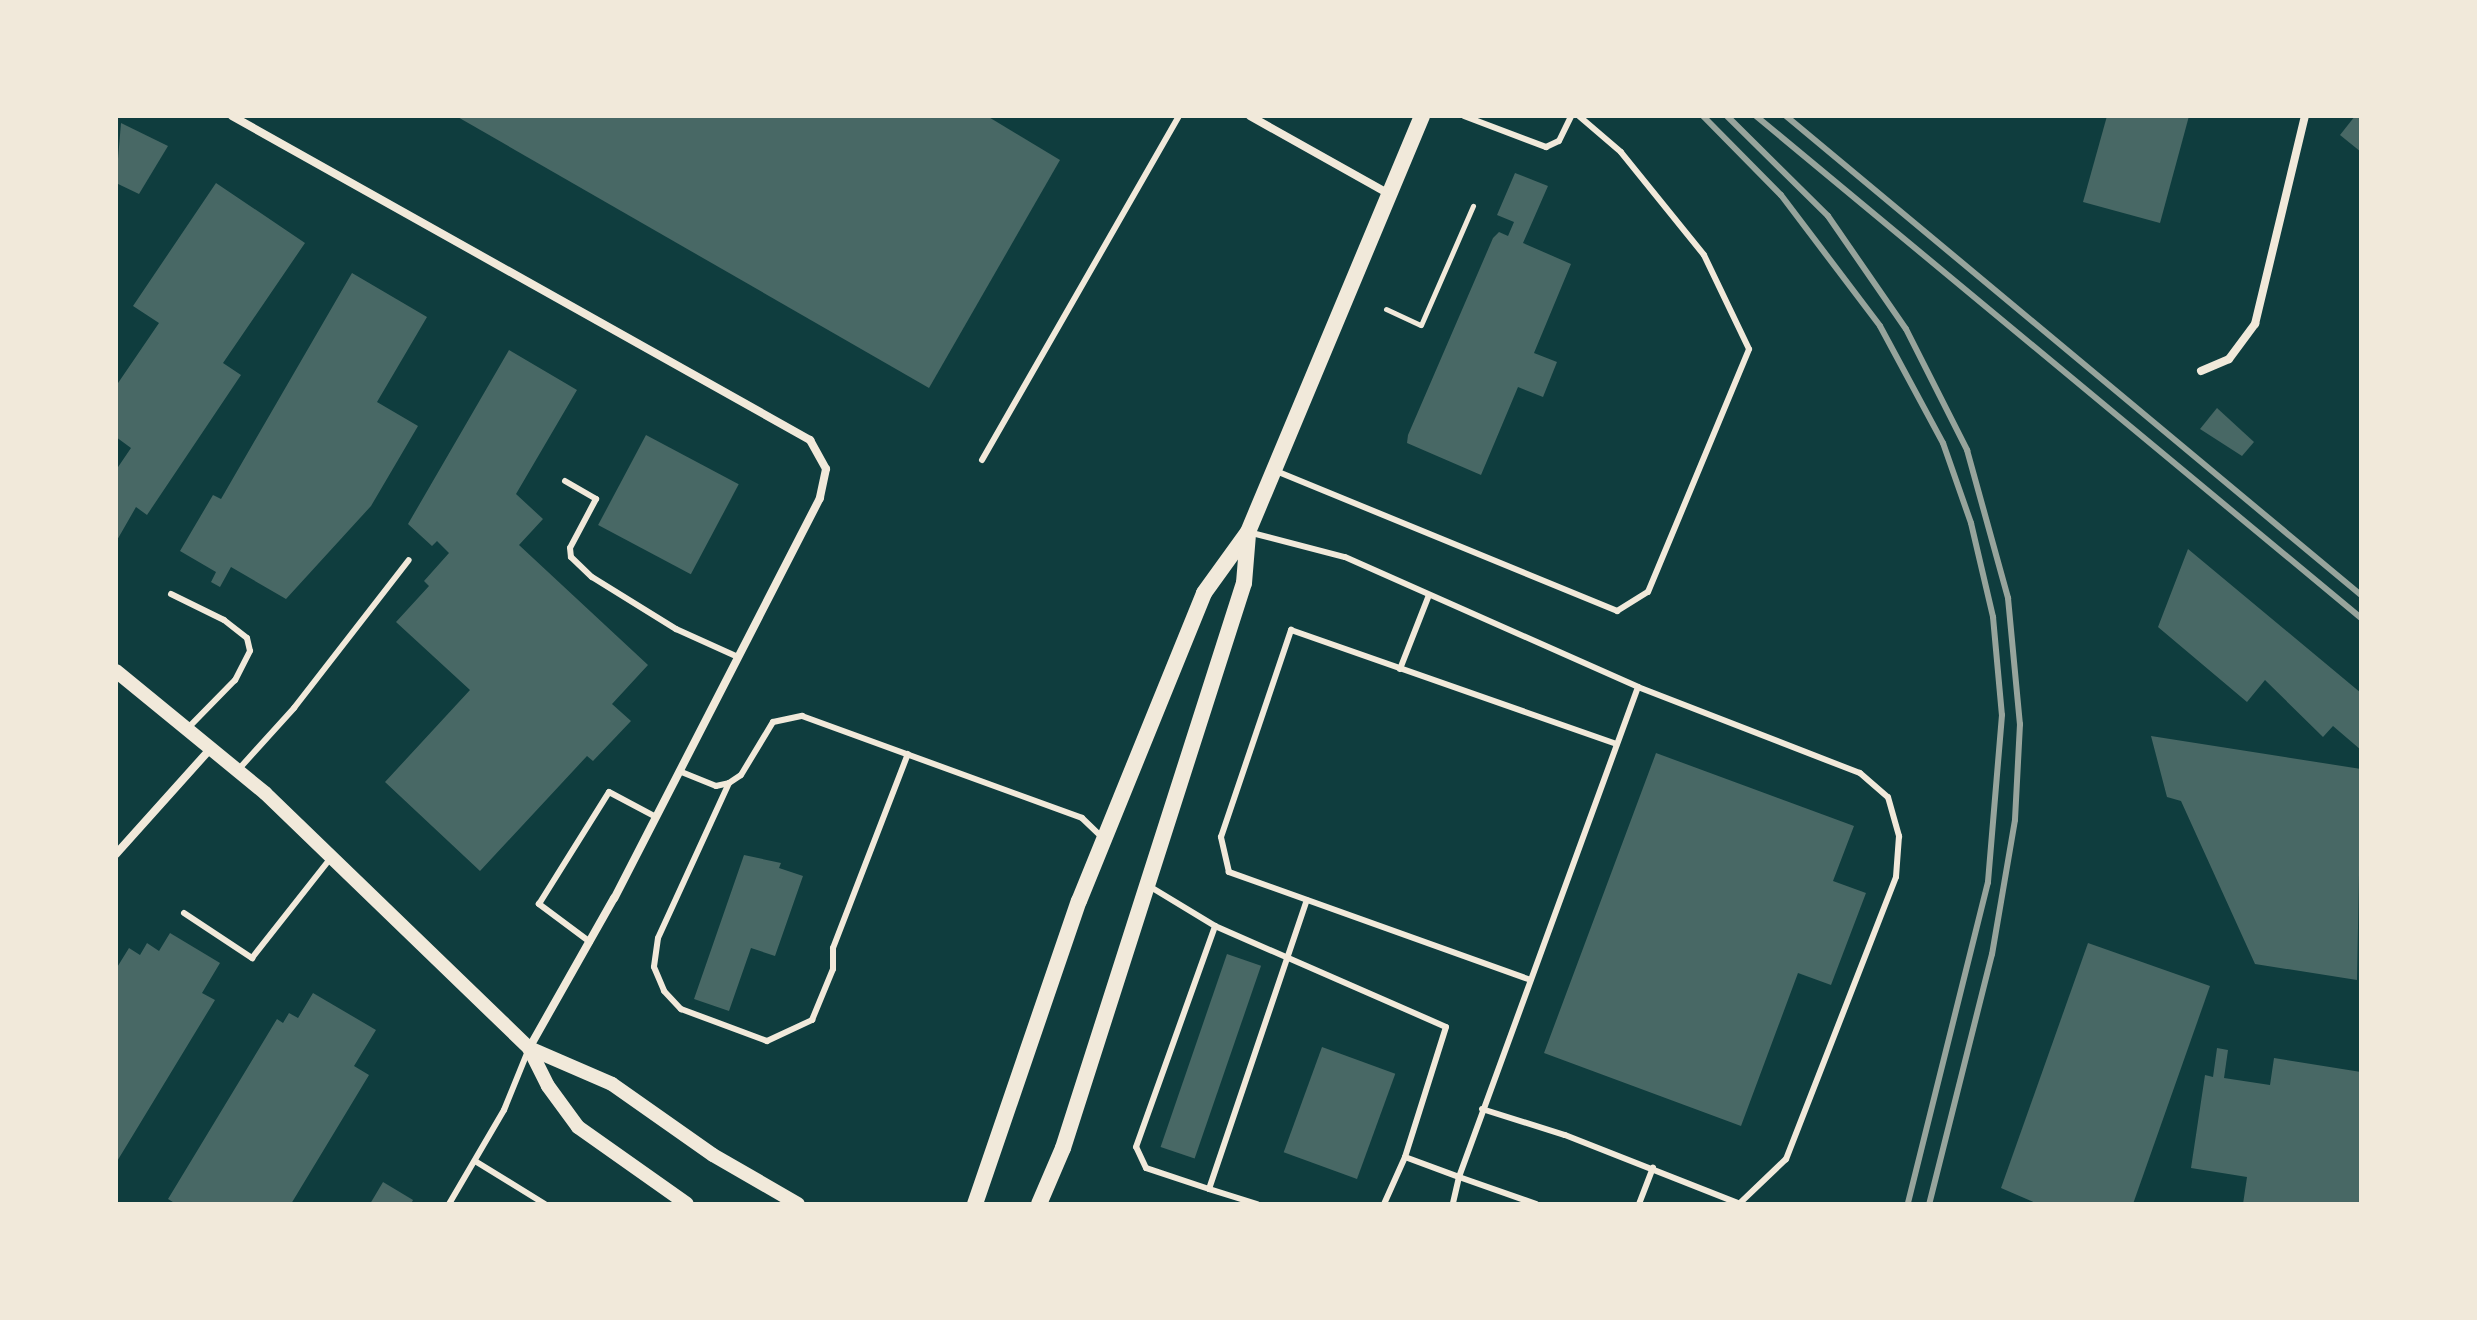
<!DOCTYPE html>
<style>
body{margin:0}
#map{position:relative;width:2477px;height:1320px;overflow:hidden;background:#0f3d3e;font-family:Figtree,sans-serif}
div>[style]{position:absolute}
.building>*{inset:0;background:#486865;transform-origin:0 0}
.path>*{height:5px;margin:-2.5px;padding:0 2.5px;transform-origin:2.5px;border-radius:2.5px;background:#f1e9da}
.service>*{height:6px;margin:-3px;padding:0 3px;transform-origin:3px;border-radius:3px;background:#f1e9da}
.minor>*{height:8px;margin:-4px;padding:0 4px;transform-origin:4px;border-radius:4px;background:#f1e9da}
.tertiary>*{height:14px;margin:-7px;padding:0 7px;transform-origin:7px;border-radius:7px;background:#f1e9da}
.secondary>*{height:16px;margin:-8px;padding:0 8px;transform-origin:8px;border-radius:8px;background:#f1e9da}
.rail>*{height:6px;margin:-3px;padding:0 3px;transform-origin:3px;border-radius:3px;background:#97a49c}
span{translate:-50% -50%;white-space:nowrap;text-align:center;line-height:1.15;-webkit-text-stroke:8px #f1e9da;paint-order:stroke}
.frame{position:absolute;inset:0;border:118px solid #f1e9da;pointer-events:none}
</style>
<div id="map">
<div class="building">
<i style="clip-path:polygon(456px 116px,987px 116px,1060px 160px,929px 388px)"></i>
<i style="clip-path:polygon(2107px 116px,2189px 116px,2160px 223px,2083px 202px)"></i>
<i style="clip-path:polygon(2355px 116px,2361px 116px,2361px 152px,2340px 135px)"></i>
<i style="clip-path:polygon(121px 123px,168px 146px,139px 194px,116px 183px)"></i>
<i style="clip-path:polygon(1515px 173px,1548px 186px,1523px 243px,1571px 264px,1534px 353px,1557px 362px,1543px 397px,1518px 387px,1481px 475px,1407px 443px,1408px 435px,1493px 238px,1499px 232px,1508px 236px,1514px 222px,1497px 215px)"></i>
<i style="clip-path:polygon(216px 183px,305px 243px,223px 363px,241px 375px,147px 515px,136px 507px,116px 542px,116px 470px,131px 448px,116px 437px,116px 386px,159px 323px,133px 306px)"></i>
<i style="clip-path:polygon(352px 273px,427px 317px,377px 402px,418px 426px,371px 506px,286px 599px,231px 567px,220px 587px,211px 582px,216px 572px,180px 551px,213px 495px,221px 499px)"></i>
<i style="clip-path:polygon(509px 350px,577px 390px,516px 494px,543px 519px,519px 545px,648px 665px,612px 704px,631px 721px,593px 761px,587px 756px,480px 871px,385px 782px,470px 690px,396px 622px,429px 586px,424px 581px,449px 553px,437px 541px,432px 546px,408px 524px)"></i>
<i style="clip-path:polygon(2217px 408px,2254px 442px,2242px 456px,2200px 429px)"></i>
<i style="left:646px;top:435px;width:105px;height:102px;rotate:28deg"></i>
<i style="clip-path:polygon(2188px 549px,2361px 693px,2361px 750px,2333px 726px,2323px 737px,2265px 680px,2247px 702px,2158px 627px)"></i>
<i style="clip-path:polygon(2151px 736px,2361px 769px,2357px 980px,2255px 964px,2181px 801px,2167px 797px)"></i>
<i style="clip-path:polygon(1656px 753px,1854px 826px,1833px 881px,1866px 893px,1831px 985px,1798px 973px,1741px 1126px,1544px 1053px)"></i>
<i style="clip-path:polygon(744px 855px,781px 863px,779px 868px,803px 876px,775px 956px,751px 948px,729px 1011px,694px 999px)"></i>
<i style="clip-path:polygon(170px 933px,220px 963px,202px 993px,215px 1000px,116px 1163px,116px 969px,129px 948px,140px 955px,147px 943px,159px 951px)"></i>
<i style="clip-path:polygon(2088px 943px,2210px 986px,2133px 1204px,2038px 1204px,2001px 1188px)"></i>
<i style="left:1227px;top:954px;width:36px;height:204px;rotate:19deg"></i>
<i style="clip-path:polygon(313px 993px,376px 1030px,354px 1066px,369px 1075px,291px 1204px,176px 1204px,168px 1199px,277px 1019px,283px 1023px,289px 1013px,298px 1018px)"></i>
<i style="left:1322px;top:1047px;width:78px;height:112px;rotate:20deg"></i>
<i style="clip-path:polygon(2217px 1048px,2228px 1050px,2224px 1078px,2270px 1085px,2274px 1058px,2361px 1072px,2361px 1204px,2243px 1204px,2247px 1177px,2191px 1168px,2205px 1075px,2213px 1077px)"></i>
<i style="clip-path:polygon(383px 1182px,413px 1200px,411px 1204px,370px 1204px)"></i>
</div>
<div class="path">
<i style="left:1386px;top:309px;width:38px;rotate:25deg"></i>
<i style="left:1421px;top:325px;width:130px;rotate:-66.4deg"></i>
</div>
<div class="service">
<i style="left:1464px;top:116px;width:88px;rotate:20.7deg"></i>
<i style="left:1546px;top:147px;width:14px;rotate:-25deg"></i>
<i style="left:1559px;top:141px;width:28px;rotate:-64deg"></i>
<i style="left:982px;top:460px;width:396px;rotate:-60.2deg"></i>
<i style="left:1276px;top:471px;width:369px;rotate:22.3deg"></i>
<i style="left:1617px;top:611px;width:36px;rotate:-32deg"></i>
<i style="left:1648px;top:592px;width:263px;rotate:-67.4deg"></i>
<i style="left:1749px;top:349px;width:104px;rotate:-115.6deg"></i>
<i style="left:1704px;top:255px;width:132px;rotate:-128.9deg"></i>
<i style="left:1621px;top:152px;width:55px;rotate:-139.4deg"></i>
<i style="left:565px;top:481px;width:36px;rotate:30deg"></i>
<i style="left:596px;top:499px;width:55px;rotate:118deg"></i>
<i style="left:570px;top:548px;width:9px;rotate:84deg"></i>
<i style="left:571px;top:557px;width:29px;rotate:44deg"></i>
<i style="left:592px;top:577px;width:99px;rotate:31.8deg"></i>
<i style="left:676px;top:629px;width:68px;rotate:24.3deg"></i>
<i style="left:1248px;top:532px;width:100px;rotate:14.5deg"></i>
<i style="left:1345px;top:557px;width:321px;rotate:23.9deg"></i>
<i style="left:1638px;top:687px;width:522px;rotate:110.07deg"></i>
<i style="left:1459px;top:1177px;width:82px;rotate:19.3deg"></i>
<i style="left:171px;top:594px;width:59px;rotate:26.1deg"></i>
<i style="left:224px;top:620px;width:29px;rotate:38deg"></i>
<i style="left:247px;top:638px;width:13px;rotate:77deg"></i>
<i style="left:250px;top:651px;width:33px;rotate:117deg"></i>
<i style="left:235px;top:680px;width:67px;rotate:134.4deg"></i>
<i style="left:1400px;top:669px;width:79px;rotate:-68.6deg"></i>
<i style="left:1638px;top:687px;width:238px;rotate:21.2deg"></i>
<i style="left:1860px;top:773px;width:37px;rotate:41deg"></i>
<i style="left:1888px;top:797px;width:41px;rotate:74.2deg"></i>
<i style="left:1899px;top:836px;width:41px;rotate:94.2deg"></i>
<i style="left:1896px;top:877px;width:303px;rotate:111.3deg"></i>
<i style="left:1786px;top:1159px;width:62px;rotate:136.3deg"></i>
<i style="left:238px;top:770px;width:84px;rotate:-47.9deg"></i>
<i style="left:294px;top:708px;width:187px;rotate:-52.2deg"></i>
<i style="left:679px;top:771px;width:40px;rotate:22deg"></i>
<i style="left:716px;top:786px;width:13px;rotate:-13deg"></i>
<i style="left:729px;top:783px;width:14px;rotate:-34deg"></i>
<i style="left:741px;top:775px;width:62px;rotate:-58.9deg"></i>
<i style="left:773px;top:722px;width:30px;rotate:-12deg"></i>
<i style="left:802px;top:716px;width:298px;rotate:20deg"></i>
<i style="left:1082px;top:818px;width:28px;rotate:44deg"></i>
<i style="left:729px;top:783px;width:170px;rotate:114.6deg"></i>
<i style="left:658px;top:938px;width:29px;rotate:98deg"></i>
<i style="left:654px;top:967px;width:26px;rotate:67deg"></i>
<i style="left:664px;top:991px;width:25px;rotate:47deg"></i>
<i style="left:681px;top:1009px;width:92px;rotate:20.4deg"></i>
<i style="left:767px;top:1041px;width:50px;rotate:-25deg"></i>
<i style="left:812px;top:1020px;width:55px;rotate:-67.6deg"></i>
<i style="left:833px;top:969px;width:21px;rotate:-90deg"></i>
<i style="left:833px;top:948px;width:208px;rotate:-68.9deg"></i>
<i style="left:1149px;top:886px;width:77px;rotate:31.2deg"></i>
<i style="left:1215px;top:926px;width:252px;rotate:23.6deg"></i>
<i style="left:1446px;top:1027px;width:136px;rotate:107.5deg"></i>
<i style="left:1405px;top:1157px;width:58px;rotate:20.3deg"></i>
<i style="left:1459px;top:1177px;width:28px;rotate:103deg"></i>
<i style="left:184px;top:913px;width:82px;rotate:33.5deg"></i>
<i style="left:252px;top:958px;width:126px;rotate:-51.8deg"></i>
<i style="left:590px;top:942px;width:64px;rotate:-143.3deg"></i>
<i style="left:539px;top:904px;width:132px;rotate:-58deg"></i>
<i style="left:609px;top:792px;width:53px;rotate:28deg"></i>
<i style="left:1528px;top:979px;width:318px;rotate:-160.3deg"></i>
<i style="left:1229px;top:872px;width:36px;rotate:-103deg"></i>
<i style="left:1221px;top:837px;width:219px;rotate:-71.3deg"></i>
<i style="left:1291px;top:630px;width:345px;rotate:19.3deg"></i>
<i style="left:1482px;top:1109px;width:87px;rotate:17.4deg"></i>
<i style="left:1565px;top:1135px;width:188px;rotate:21.5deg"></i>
<i style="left:475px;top:1161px;width:82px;rotate:31.6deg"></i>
<i style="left:1209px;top:1189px;width:66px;rotate:-161.6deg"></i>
<i style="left:1146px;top:1168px;width:23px;rotate:-115deg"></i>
<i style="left:1136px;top:1147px;width:235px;rotate:-70.3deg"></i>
<i style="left:449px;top:1204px;width:109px;rotate:-59.7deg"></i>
<i style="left:504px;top:1110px;width:64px;rotate:-67.9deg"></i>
<i style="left:1257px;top:1204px;width:50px;rotate:-162.6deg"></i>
<i style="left:1209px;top:1189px;width:305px;rotate:-71.3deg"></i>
<i style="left:1384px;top:1204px;width:51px;rotate:-65.9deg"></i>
<i style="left:1639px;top:1204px;width:39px;rotate:-69deg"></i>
</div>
<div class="minor">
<i style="left:232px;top:116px;width:663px;rotate:29.27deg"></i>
<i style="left:810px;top:440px;width:33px;rotate:61deg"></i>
<i style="left:826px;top:469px;width:30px;rotate:102deg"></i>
<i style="left:820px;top:498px;width:450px;rotate:117.2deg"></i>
<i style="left:614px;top:898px;width:172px;rotate:119.5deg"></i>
<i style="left:1250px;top:116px;width:159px;rotate:29.3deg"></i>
<i style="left:2201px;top:371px;width:30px;rotate:-23deg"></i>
<i style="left:2229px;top:359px;width:44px;rotate:-53.4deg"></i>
<i style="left:2255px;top:324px;width:214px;rotate:-76.5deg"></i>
<i style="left:116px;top:854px;width:142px;rotate:-48.1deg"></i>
</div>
<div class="tertiary">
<i style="left:116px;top:671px;width:193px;rotate:39.3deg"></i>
<i style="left:265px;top:793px;width:367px;rotate:44deg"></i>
<i style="left:529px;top:1048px;width:90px;rotate:23.4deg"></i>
<i style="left:612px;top:1084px;width:123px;rotate:35.1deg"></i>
<i style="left:713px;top:1155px;width:98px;rotate:30deg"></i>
<i style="left:529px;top:1048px;width:42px;rotate:63.4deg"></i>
<i style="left:548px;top:1086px;width:51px;rotate:53.8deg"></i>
<i style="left:578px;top:1127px;width:133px;rotate:35.2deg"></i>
</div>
<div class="secondary">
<i style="left:975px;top:1204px;width:320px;rotate:-71.1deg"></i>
<i style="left:1079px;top:901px;width:332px;rotate:-67.9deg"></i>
<i style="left:1204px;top:593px;width:75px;rotate:-54.2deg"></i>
<i style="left:1248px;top:532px;width:451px;rotate:-67.3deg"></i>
<i style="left:1039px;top:1204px;width:61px;rotate:-66.8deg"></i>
<i style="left:1063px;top:1148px;width:593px;rotate:-72.24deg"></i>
<i style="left:1244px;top:583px;width:49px;rotate:-85.3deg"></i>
</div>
<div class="rail">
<i style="left:1703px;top:116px;width:111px;rotate:45.4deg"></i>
<i style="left:1781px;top:195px;width:164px;rotate:52.9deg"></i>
<i style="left:1880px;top:326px;width:133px;rotate:61.7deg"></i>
<i style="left:1943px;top:443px;width:85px;rotate:70.7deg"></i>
<i style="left:1971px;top:523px;width:97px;rotate:76.8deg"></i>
<i style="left:1993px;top:617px;width:98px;rotate:84.8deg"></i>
<i style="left:2002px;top:715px;width:168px;rotate:94.8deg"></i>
<i style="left:1988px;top:882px;width:332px;rotate:104deg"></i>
<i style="left:1727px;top:116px;width:142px;rotate:44.7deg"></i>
<i style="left:1828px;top:216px;width:137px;rotate:55.4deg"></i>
<i style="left:1906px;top:329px;width:136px;rotate:63.2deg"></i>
<i style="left:1967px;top:450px;width:154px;rotate:74.5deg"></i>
<i style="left:2008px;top:598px;width:127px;rotate:84.6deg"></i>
<i style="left:2020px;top:724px;width:96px;rotate:93deg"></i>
<i style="left:2015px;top:820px;width:136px;rotate:99.7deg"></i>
<i style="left:1992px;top:954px;width:258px;rotate:104.1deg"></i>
<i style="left:1756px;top:116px;width:786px;rotate:39.68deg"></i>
<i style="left:1786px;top:116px;width:748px;rotate:39.8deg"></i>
</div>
<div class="frame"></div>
</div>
